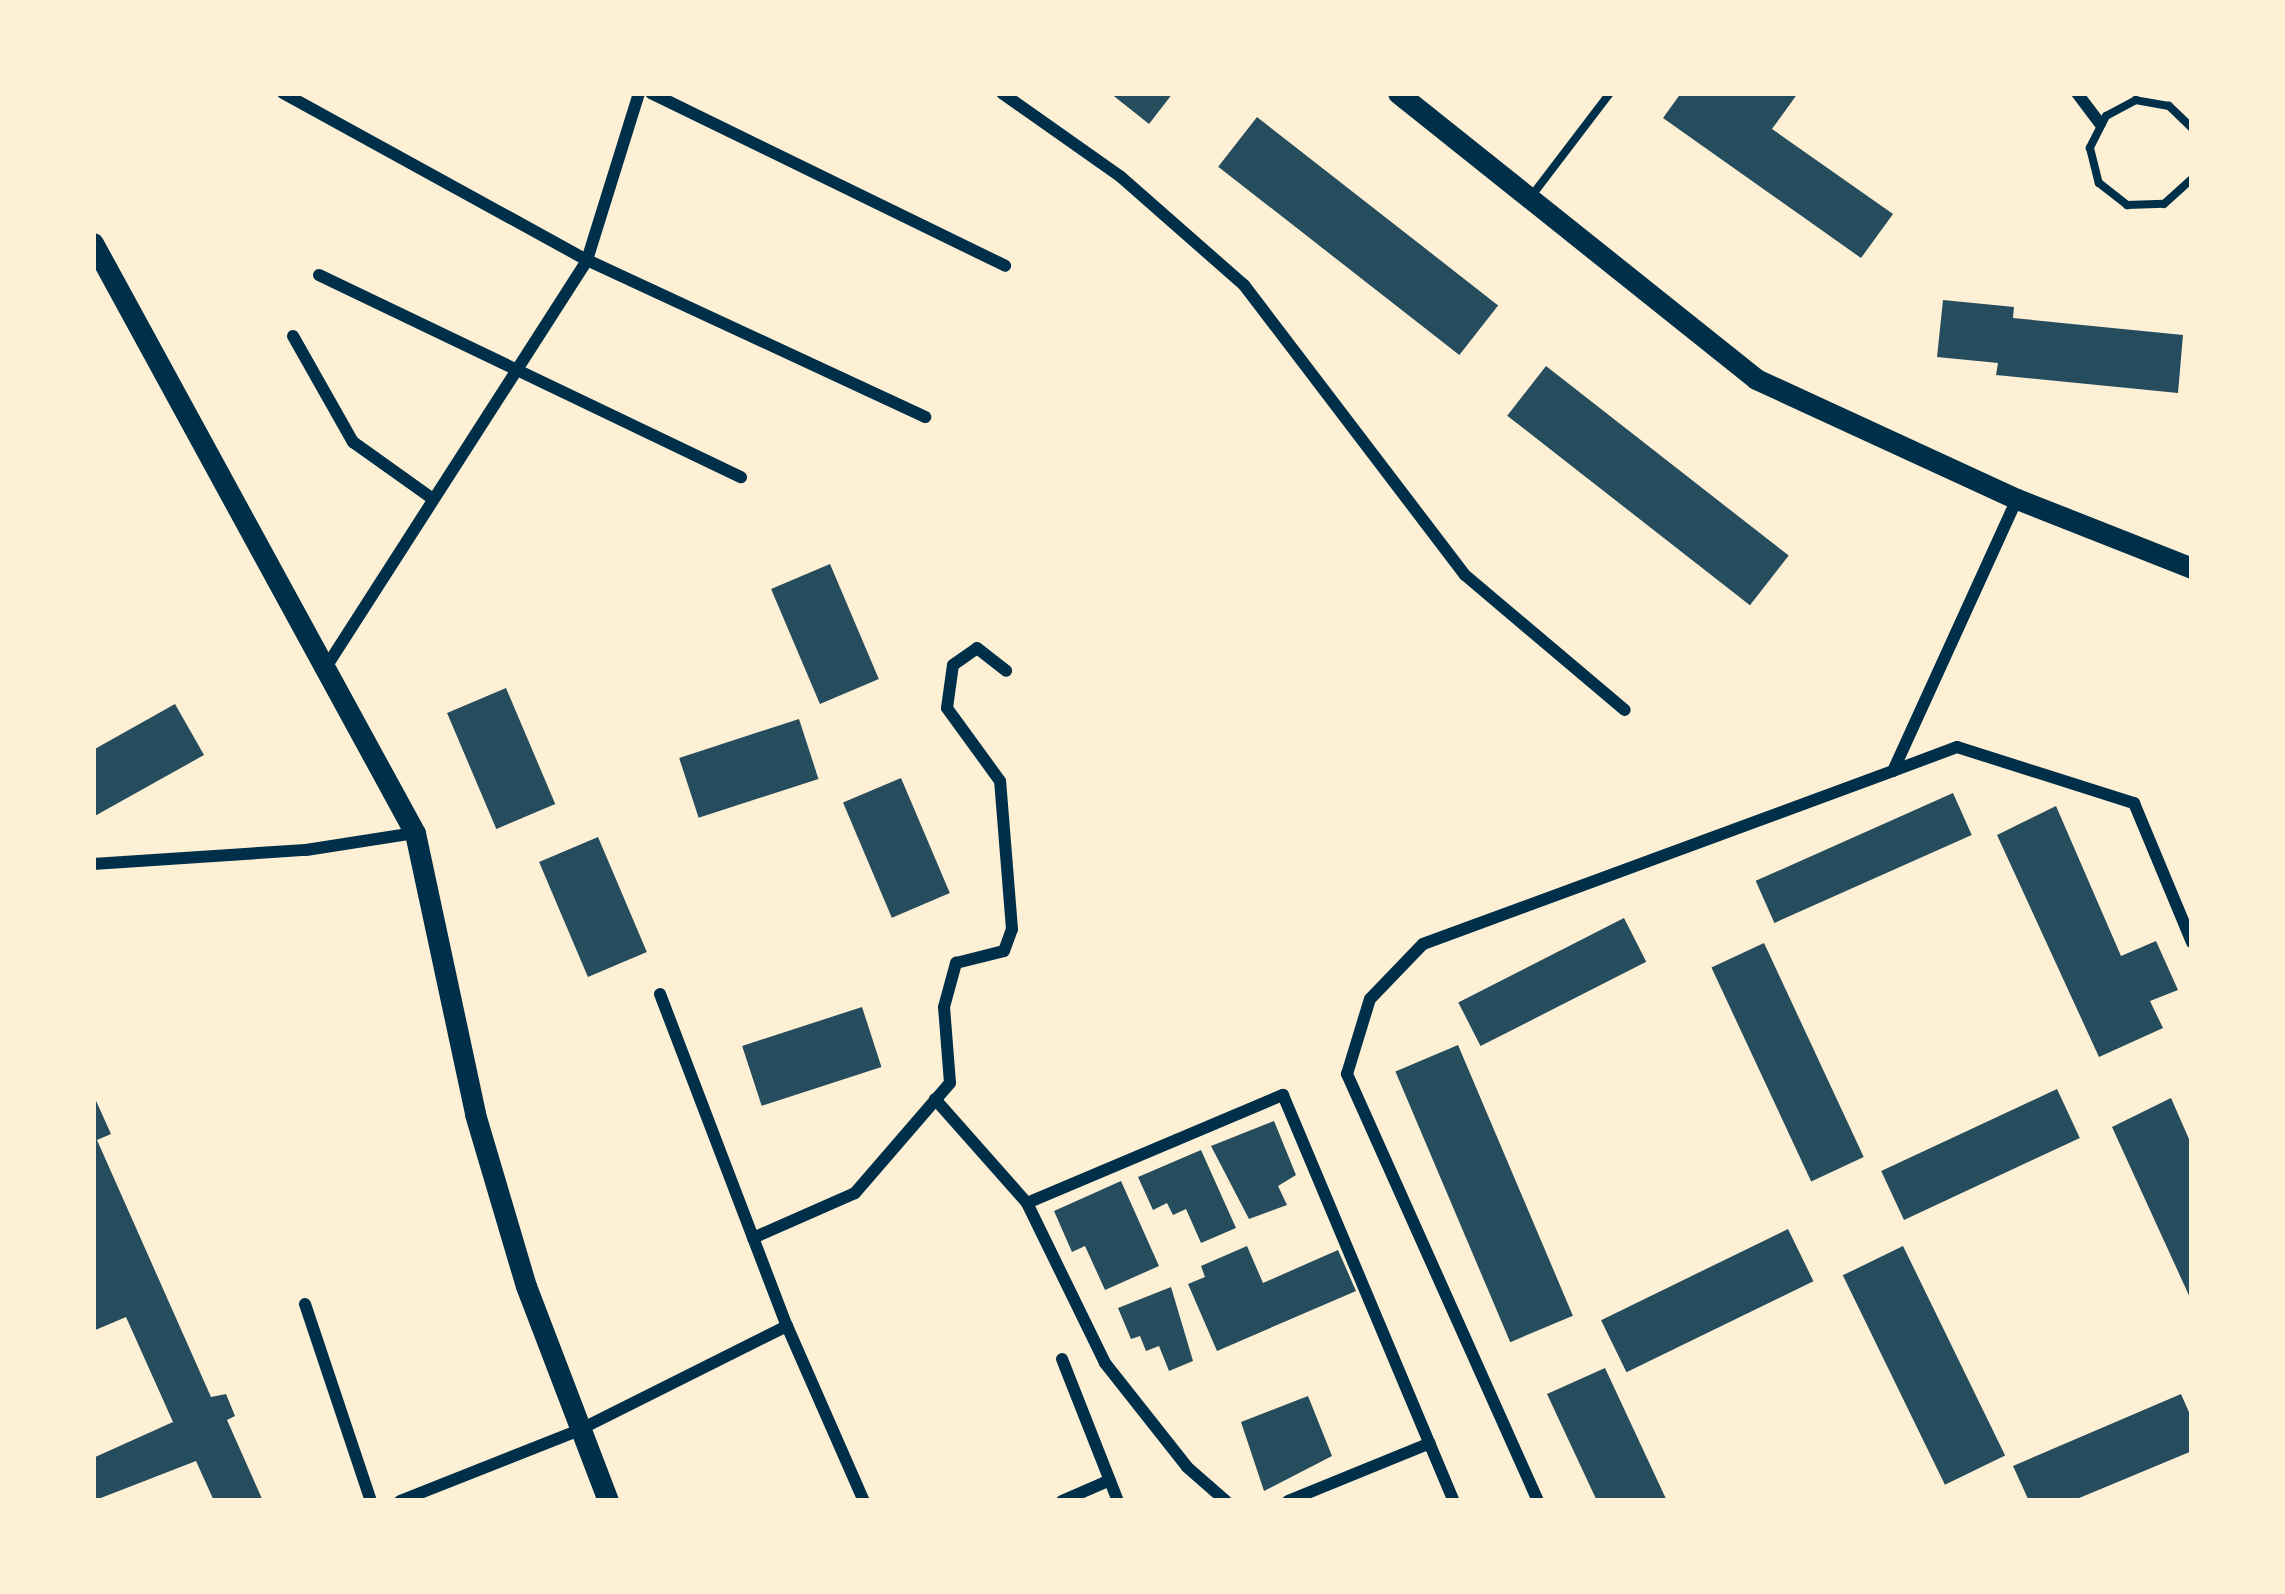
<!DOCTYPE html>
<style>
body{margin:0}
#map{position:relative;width:2285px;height:1594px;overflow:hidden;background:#fdf0d5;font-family:Lato,sans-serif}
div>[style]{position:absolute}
.building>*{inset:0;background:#264d5e;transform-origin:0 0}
.service>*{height:8px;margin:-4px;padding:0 4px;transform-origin:4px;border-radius:4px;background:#003049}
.minor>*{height:12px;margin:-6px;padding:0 6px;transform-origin:6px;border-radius:6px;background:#003049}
.tertiary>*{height:21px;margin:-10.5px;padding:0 10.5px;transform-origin:10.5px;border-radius:10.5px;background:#003049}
.secondary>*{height:21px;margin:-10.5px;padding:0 10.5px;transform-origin:10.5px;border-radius:10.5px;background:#003049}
span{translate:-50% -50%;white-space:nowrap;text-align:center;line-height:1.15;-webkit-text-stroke:9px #fdf0d5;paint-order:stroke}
.frame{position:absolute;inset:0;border:96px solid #fdf0d5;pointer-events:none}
</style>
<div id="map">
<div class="building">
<i style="clip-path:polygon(1110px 93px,1173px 93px,1149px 124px)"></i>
<i style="clip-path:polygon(1681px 93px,1798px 93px,1772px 129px,1893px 214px,1861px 258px,1663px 118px)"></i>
<i style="left:1257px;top:117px;width:306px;height:63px;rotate:38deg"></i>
<i style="clip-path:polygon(1943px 300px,2014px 307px,2013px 318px,2183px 335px,2178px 393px,1996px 375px,1998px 363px,1937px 357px)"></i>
<i style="left:1546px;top:366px;width:308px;height:63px;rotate:38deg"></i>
<i style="left:830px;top:564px;width:125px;height:64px;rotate:67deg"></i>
<i style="left:506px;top:688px;width:126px;height:64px;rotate:67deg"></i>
<i style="clip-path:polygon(175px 704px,204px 755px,93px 817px,93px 750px)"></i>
<i style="left:799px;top:719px;width:63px;height:126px;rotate:72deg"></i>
<i style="left:901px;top:778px;width:125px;height:63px;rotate:67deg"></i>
<i style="left:1953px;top:793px;width:46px;height:216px;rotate:66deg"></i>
<i style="clip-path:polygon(2056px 806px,2121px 956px,2156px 941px,2178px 990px,2150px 1001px,2163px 1028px,2099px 1057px,1997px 835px)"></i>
<i style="left:598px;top:837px;width:125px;height:64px;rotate:67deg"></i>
<i style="left:1624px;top:918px;width:49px;height:186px;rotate:63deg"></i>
<i style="left:1764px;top:943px;width:236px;height:58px;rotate:65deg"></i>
<i style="left:862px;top:1007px;width:63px;height:126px;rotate:72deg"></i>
<i style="left:1458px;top:1045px;width:294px;height:68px;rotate:67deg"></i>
<i style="left:2057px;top:1089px;width:54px;height:194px;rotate:65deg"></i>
<i style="clip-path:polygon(93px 1094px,111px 1134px,97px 1140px,211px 1397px,226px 1394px,235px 1416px,227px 1420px,263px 1501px,214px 1501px,196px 1461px,93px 1501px,93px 1458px,173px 1422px,126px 1317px,93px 1331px)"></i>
<i style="clip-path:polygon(2171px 1098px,2192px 1146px,2192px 1302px,2112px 1127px)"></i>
<i style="clip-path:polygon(1274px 1121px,1296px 1175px,1278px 1186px,1287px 1205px,1249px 1219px,1211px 1146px)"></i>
<i style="clip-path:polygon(1201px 1150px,1236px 1228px,1201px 1243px,1186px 1209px,1173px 1215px,1167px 1203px,1153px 1210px,1138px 1177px)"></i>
<i style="clip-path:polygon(1121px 1181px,1159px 1266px,1105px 1290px,1085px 1246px,1072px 1252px,1054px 1211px)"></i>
<i style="left:1788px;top:1229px;width:58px;height:208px;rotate:64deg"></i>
<i style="clip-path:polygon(1247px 1246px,1263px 1283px,1338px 1250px,1356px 1291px,1217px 1351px,1188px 1284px,1205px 1277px,1201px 1266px)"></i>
<i style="left:1903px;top:1246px;width:233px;height:67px;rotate:64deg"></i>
<i style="clip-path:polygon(1171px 1287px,1193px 1361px,1169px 1371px,1159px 1346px,1146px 1351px,1140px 1336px,1131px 1339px,1118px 1308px)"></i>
<i style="clip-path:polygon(1605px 1368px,1667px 1501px,1597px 1501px,1547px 1394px)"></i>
<i style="clip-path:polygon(2181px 1394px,2192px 1419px,2192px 1451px,2072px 1501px,2029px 1501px,2013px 1466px)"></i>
<i style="clip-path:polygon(1308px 1396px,1332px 1456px,1264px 1491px,1241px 1422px)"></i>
</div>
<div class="service">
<i style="left:2192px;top:128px;width:32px;rotate:-136deg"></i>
<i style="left:2169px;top:106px;width:34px;rotate:-170deg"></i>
<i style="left:2136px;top:100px;width:34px;rotate:152deg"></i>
<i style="left:2106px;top:116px;width:36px;rotate:117deg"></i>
<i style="left:2090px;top:148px;width:36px;rotate:76deg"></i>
<i style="left:2099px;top:183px;width:36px;rotate:38deg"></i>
<i style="left:2127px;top:205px;width:37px;rotate:-2deg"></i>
<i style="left:2164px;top:204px;width:38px;rotate:-42deg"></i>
<i style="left:1530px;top:198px;width:132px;rotate:-52.7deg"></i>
</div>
<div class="minor">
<i style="left:283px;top:93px;width:347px;rotate:28.8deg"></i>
<i style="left:587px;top:260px;width:373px;rotate:24.9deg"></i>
<i style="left:651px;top:93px;width:394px;rotate:26deg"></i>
<i style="left:1002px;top:93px;width:146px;rotate:35.2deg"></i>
<i style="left:1121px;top:177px;width:164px;rotate:41.3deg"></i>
<i style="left:1244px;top:285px;width:365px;rotate:52.7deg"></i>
<i style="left:1465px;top:575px;width:209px;rotate:40.2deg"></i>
<i style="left:2077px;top:93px;width:38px;rotate:53deg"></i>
<i style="left:319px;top:275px;width:468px;rotate:25.6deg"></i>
<i style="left:293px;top:336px;width:122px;rotate:60.5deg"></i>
<i style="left:353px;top:442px;width:95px;rotate:35.5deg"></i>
<i style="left:328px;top:664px;width:480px;rotate:-57.3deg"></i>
<i style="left:587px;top:260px;width:175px;rotate:-72.7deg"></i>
<i style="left:1893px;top:771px;width:68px;rotate:-20.6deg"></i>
<i style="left:1957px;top:747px;width:186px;rotate:17.6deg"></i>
<i style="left:2134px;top:803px;width:151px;rotate:67.4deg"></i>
<i style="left:93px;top:864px;width:213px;rotate:-3.8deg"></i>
<i style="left:306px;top:850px;width:110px;rotate:-8.9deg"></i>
<i style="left:660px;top:994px;width:355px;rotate:69.1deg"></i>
<i style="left:787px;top:1326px;width:191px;rotate:66.3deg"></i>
<i style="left:935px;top:1099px;width:139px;rotate:48.5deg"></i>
<i style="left:1027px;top:1203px;width:178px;rotate:64deg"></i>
<i style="left:1105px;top:1363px;width:132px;rotate:51.7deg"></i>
<i style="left:1187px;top:1467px;width:52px;rotate:41.1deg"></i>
<i style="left:1027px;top:1203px;width:278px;rotate:-22.9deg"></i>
<i style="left:1283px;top:1095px;width:441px;rotate:67.2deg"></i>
<i style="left:753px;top:1238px;width:111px;rotate:-23.8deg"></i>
<i style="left:855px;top:1193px;width:145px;rotate:-49.2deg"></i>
<i style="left:950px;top:1083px;width:76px;rotate:-94.5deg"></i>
<i style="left:944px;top:1007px;width:46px;rotate:-74.7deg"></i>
<i style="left:956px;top:963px;width:49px;rotate:-14deg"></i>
<i style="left:1004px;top:951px;width:23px;rotate:-70deg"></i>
<i style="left:1012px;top:929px;width:148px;rotate:-94.6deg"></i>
<i style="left:1000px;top:781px;width:90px;rotate:-126deg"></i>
<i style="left:947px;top:708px;width:43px;rotate:-82.1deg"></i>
<i style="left:953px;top:665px;width:29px;rotate:-35deg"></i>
<i style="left:977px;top:648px;width:37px;rotate:38deg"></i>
<i style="left:305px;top:1304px;width:208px;rotate:71.5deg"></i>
<i style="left:1062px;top:1359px;width:153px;rotate:68.5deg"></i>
<i style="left:400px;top:1501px;width:190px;rotate:-21.6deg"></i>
<i style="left:577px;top:1431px;width:235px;rotate:-26.6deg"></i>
<i style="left:1062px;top:1501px;width:52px;rotate:-23.6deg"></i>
<i style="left:1288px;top:1501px;width:153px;rotate:-22.2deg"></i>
<i style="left:1538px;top:1501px;width:468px;rotate:-114.1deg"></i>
<i style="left:1347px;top:1074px;width:78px;rotate:-73deg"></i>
<i style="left:1370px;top:999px;width:76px;rotate:-46.1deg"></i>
<i style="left:1423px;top:944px;width:501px;rotate:-20.21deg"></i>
<i style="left:1893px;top:771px;width:299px;rotate:-65.5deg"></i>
</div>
<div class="tertiary">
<i style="left:1398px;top:93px;width:458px;rotate:38.6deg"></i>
<i style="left:1756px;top:379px;width:287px;rotate:24.7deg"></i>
<i style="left:2017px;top:499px;width:188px;rotate:21.5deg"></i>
</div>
<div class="secondary">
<i style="left:93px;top:243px;width:672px;rotate:61.38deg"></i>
<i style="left:415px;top:833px;width:287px;rotate:77.9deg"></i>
<i style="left:475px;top:1114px;width:179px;rotate:73.5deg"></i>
<i style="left:526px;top:1286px;width:230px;rotate:69.1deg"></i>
</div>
<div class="frame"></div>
</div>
